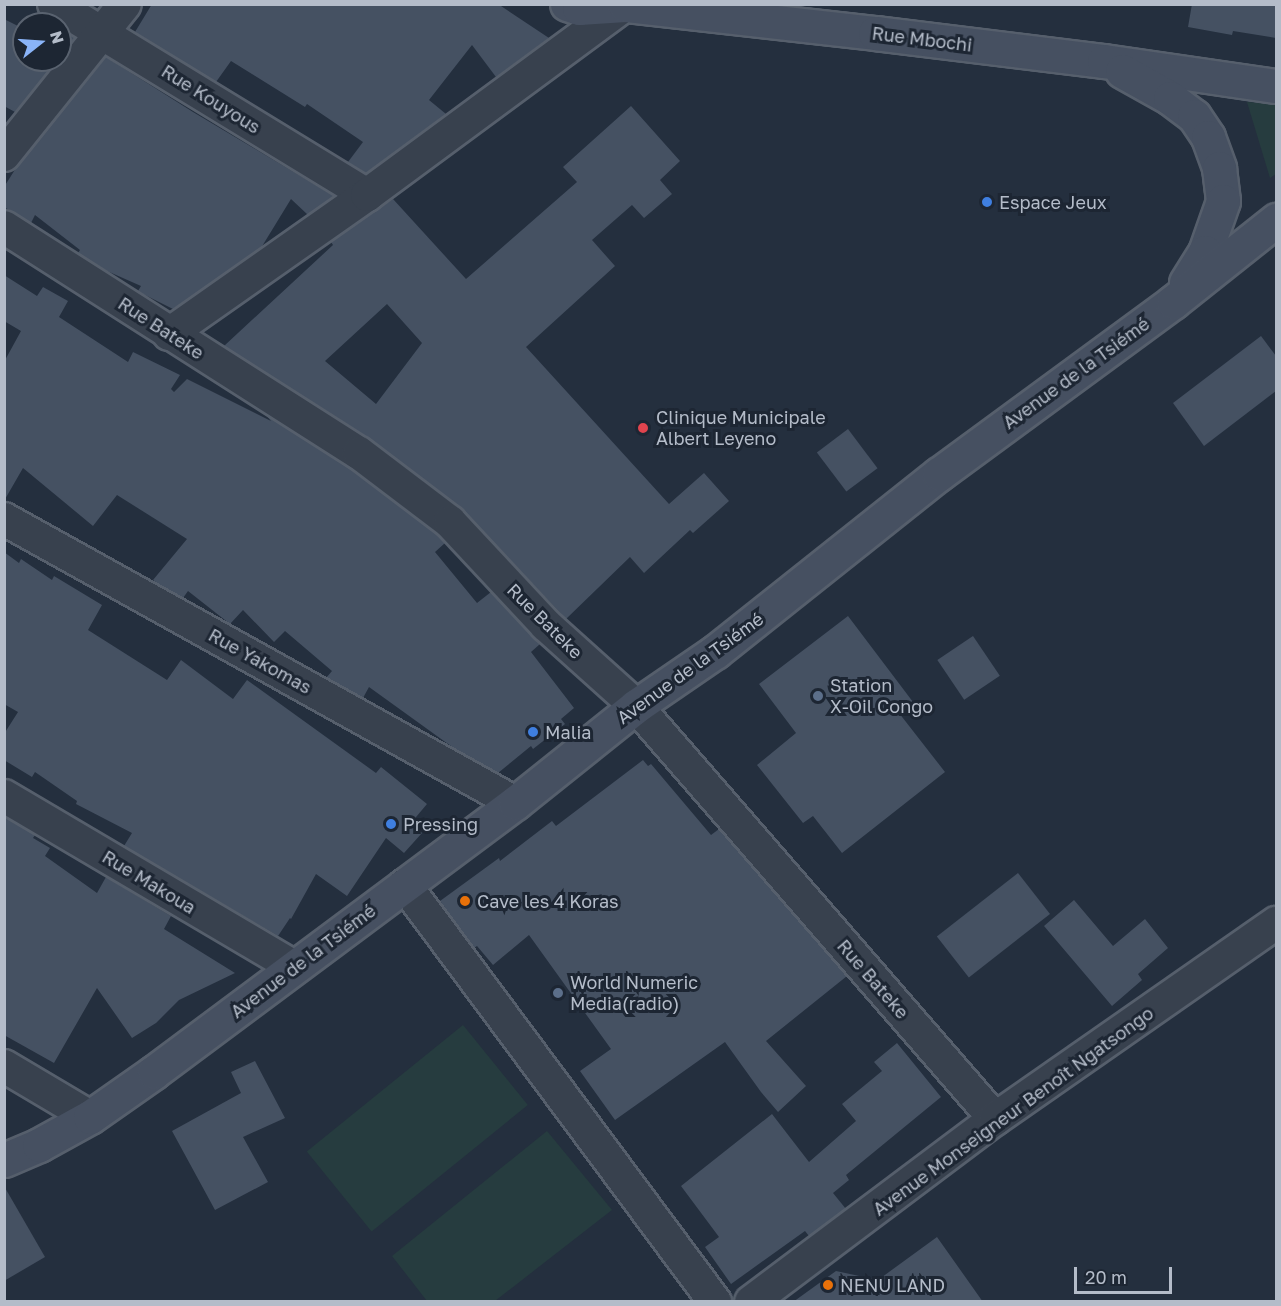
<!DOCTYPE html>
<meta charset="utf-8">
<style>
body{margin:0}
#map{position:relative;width:1281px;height:1306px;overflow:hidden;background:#242f3e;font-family:"Golos Text",sans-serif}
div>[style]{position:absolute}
.green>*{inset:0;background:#263c3f;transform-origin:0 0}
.building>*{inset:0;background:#455162;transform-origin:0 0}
.roads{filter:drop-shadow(2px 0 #565f6c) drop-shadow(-2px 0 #565f6c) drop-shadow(0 2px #565f6c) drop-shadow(0 -2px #565f6c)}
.minor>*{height:32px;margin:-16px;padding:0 16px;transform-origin:16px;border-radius:16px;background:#38414e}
.secondary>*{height:33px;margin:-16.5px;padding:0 16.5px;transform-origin:16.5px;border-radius:16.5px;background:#465061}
.dots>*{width:16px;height:16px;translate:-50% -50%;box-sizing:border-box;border:3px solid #1d2633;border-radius:50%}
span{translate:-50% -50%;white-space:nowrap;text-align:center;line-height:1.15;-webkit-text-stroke:6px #1d2633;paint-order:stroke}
.street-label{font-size:18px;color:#b4bcc9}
.poi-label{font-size:18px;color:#b4bcc9}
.left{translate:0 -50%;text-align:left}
.frame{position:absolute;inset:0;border:6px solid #b4bcc9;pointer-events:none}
.north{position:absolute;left:12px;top:12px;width:60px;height:60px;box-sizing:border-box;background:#1d2633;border:2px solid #59626f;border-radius:50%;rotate:73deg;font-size:16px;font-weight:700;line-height:24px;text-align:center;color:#b4bcc9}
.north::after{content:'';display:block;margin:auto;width:21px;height:27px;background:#8ab4f8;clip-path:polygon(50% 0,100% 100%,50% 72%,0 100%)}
.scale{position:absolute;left:1074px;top:1267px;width:98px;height:27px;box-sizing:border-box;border:3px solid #b4bcc9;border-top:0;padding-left:8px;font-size:18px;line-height:21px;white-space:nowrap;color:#b4bcc9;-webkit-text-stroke:4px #1d2633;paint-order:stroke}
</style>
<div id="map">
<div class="green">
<i style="clip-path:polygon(1247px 102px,1276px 104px,1276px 174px,1270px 178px)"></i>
<i style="left:463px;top:1025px;width:103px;height:201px;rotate:51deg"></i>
<i style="clip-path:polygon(547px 1131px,612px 1210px,495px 1301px,427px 1301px,392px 1256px)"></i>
</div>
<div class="building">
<i style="clip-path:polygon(152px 4px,498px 4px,549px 38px,496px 77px,472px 45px,429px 100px,446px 114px,366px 173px,348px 162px,363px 142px,307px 104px,305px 107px,231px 61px,216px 82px,135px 32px)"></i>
<i style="clip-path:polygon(1192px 4px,1276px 4px,1276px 38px,1233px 31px,1232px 35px,1188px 27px)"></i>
<i style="clip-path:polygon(4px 19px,24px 29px,24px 60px,57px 60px,15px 112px,4px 106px)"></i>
<i style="clip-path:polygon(60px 29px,75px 38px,60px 56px)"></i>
<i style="clip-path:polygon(106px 57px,193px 112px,334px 196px,308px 215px,291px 199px,261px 248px,173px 309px,145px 295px,138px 291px,141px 286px,107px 271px,78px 253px,80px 250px,35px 215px,31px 223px,4px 207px,4px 187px,16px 168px)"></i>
<i style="clip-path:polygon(evenodd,631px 106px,680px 161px,660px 180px,672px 194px,644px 218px,632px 205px,592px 240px,615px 266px,526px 347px,669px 504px,704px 473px,729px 501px,693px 533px,690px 530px,644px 573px,630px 557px,566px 619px,461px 508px,369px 438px,224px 346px,333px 245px,331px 242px,393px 199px,466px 279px,577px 182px,563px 167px,631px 106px,387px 304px,422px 343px,376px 404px,325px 361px,387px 304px)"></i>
<i style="clip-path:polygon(4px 275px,37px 296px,43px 287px,68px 301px,59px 317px,128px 362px,133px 352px,180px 375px,171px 389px,174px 392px,187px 379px,271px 421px,266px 415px,349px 468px,438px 535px,445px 543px,435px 552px,477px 603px,491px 592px,540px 644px,531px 652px,574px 708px,561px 719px,565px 724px,533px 749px,531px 746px,498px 773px,455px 749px,369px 687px,363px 698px,326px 678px,332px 671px,285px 631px,274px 642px,243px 610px,230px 624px,188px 591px,183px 598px,158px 584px,153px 580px,187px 539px,117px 495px,93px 526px,23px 468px,4px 501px,4px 362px,21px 331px,4px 321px)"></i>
<i style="clip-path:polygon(1261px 336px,1276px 356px,1276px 391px,1204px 446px,1173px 403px)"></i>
<i style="left:848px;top:429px;width:49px;height:39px;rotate:53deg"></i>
<i style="clip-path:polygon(4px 552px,19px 563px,21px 559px,52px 580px,54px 576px,102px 605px,88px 630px,167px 680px,181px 660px,233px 699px,247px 680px,376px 773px,381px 767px,427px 804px,411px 823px,422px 833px,404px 853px,386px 838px,347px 896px,316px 874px,291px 919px,290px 918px,278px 936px,124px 846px,132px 833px,76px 804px,77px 801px,35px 772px,32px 777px,4px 760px,4px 734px,18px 712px,4px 704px)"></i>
<i style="clip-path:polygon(848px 616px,913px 702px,899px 713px,945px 772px,842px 853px,813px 816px,803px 823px,757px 765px,796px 733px,759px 684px)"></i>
<i style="left:973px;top:636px;width:48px;height:43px;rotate:56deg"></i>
<i style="clip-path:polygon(643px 760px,648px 766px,651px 764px,711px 835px,719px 829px,847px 976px,766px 1041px,806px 1086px,778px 1112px,761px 1092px,725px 1042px,615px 1120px,580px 1071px,611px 1049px,529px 935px,493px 965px,477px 946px,474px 948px,440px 901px,499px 858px,500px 861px,552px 821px,556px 826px)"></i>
<i style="clip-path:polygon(4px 817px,35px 835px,33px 838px,50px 848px,45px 856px,97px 893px,106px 877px,171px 916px,164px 929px,235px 973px,179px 1000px,156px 1023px,132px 1038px,97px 988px,54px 1063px,4px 1035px)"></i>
<i style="left:1018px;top:873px;width:52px;height:103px;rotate:52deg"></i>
<i style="clip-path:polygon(1074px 900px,1113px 946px,1145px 919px,1168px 948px,1138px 974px,1142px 980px,1112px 1006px,1044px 926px)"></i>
<i style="clip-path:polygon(897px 1043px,941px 1097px,846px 1175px,849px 1180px,833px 1193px,846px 1209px,809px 1236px,805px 1231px,731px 1284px,705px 1247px,719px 1237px,681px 1186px,772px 1114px,809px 1162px,856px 1121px,842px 1104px,882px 1071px,874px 1062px)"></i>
<i style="clip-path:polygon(255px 1061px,285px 1118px,243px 1137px,268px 1182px,215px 1210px,172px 1131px,241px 1093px,231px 1072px)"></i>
<i style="clip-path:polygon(4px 1186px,45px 1257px,4px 1281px)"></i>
<i style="clip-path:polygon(937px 1237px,983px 1302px,793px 1302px,836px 1271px,878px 1280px)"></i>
</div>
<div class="roads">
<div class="minor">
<i style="left:54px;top:4px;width:367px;rotate:31.4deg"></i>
<i style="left:4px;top:155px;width:193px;rotate:-51.3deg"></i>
<i style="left:4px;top:227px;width:421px;rotate:32.5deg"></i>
<i style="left:359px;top:453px;width:114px;rotate:37.2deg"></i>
<i style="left:450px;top:522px;width:141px;rotate:47deg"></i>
<i style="left:546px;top:625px;width:121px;rotate:42deg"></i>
<i style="left:636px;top:706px;width:547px;rotate:49deg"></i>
<i style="left:169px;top:334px;width:242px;rotate:-35.1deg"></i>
<i style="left:367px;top:195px;width:322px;rotate:-36.4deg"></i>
<i style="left:4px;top:519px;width:585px;rotate:29.06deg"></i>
<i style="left:4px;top:796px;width:337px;rotate:30.5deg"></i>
<i style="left:405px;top:885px;width:520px;rotate:53.37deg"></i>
<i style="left:4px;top:1066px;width:100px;rotate:30.7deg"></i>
<i style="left:751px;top:1302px;width:305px;rotate:-36.9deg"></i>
<i style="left:995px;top:1119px;width:343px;rotate:-34.9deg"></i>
</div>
<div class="secondary">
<i style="left:567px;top:4px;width:13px;rotate:18deg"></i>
<i style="left:579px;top:8px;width:46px;rotate:-3.7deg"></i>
<i style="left:625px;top:5px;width:252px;rotate:6.4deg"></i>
<i style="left:875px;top:33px;width:231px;rotate:7deg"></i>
<i style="left:1104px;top:61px;width:174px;rotate:8.3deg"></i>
<i style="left:1122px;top:71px;width:55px;rotate:29.4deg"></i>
<i style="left:1170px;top:98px;width:30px;rotate:37deg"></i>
<i style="left:1194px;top:116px;width:25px;rotate:56deg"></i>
<i style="left:1208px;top:137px;width:33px;rotate:70deg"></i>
<i style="left:1219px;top:168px;width:33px;rotate:83deg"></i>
<i style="left:1223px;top:201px;width:54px;rotate:109.4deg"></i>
<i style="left:1205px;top:252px;width:36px;rotate:122deg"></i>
<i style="left:4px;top:1160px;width:38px;rotate:-23deg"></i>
<i style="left:39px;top:1145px;width:58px;rotate:-28.8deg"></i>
<i style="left:90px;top:1117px;width:78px;rotate:-35.1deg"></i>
<i style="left:154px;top:1072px;width:450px;rotate:-36.7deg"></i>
<i style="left:515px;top:803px;width:155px;rotate:-38.7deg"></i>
<i style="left:636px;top:706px;width:96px;rotate:-34.4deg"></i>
<i style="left:715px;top:652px;width:286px;rotate:-38.5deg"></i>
<i style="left:939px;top:474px;width:290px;rotate:-36.3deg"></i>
<i style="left:1173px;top:302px;width:132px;rotate:-38.5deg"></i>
</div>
</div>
<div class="dots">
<i style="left:987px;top:202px;background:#3f7fe0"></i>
<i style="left:643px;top:428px;background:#e0444e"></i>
<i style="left:818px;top:696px;background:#5c6f8a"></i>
<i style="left:533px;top:732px;background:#3f7fe0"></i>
<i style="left:391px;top:824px;background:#3f7fe0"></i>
<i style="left:465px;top:901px;background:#e8710a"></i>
<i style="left:558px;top:993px;background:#5c6f8a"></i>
<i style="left:828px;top:1285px;background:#e8710a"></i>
</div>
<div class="street-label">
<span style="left:922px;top:39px;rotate:7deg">Rue Mbochi</span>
<span style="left:211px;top:99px;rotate:32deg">Rue Kouyous</span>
<span style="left:161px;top:328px;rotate:33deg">Rue Bateke</span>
<span style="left:1076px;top:373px;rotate:-36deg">Avenue de la Tsiémé</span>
<span style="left:545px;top:621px;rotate:45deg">Rue Bateke</span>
<span style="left:260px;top:661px;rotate:29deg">Rue Yakomas</span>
<span style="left:690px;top:668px;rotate:-36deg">Avenue de la Tsiémé</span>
<span style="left:149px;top:882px;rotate:31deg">Rue Makoua</span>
<span style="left:303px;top:961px;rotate:-37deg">Avenue de la Tsiémé</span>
<span style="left:873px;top:979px;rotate:49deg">Rue Bateke</span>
<span style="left:1013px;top:1111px;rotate:-36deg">Avenue Monseigneur Benoît Ngatsongo</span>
</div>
<div class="poi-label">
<span class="left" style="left:999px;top:202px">Espace Jeux</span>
<span class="left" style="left:656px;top:428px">Clinique Municipale<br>Albert Leyeno</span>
<span class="left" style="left:830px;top:696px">Station<br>X-Oil Congo</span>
<span class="left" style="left:545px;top:732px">Malia</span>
<span class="left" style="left:403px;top:824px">Pressing</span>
<span class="left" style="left:477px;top:901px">Cave les 4 Koras</span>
<span class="left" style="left:570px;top:993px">World Numeric<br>Media(radio)</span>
<span class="left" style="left:840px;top:1285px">NENU LAND</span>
</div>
<div class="frame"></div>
<div class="north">N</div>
<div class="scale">20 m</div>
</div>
